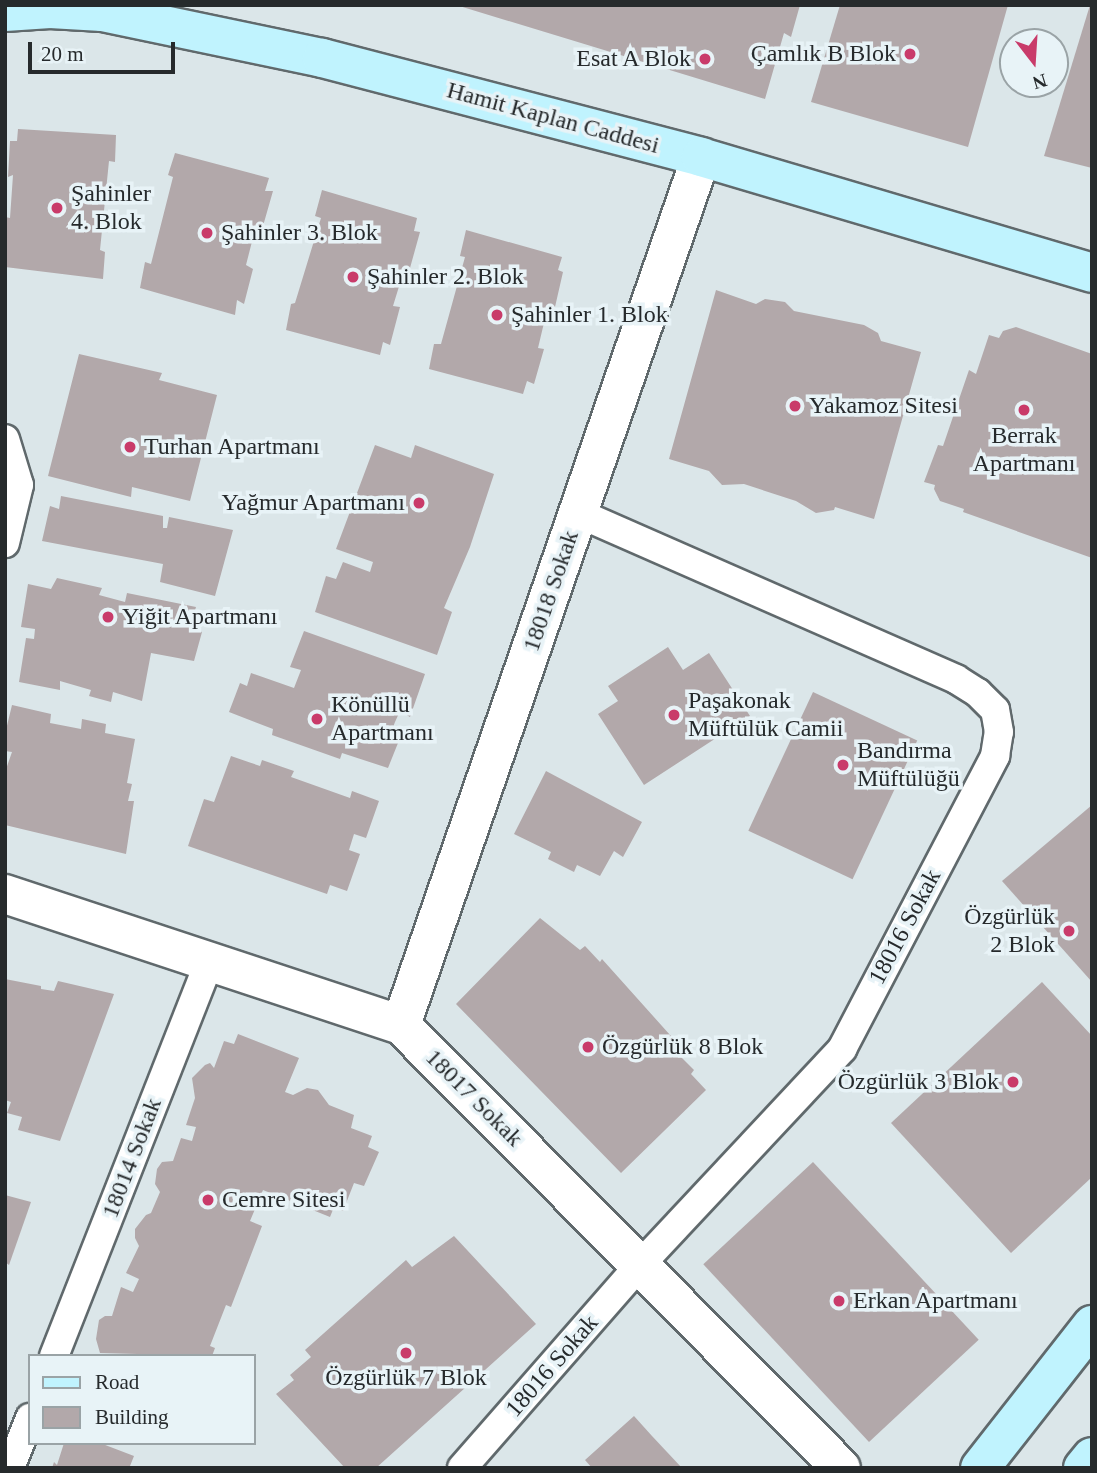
<!DOCTYPE html>
<meta charset="utf-8">
<style>
body{margin:0}
#map{position:relative;width:1097px;height:1473px;overflow:hidden;background:#dbe6e9;font-family:"Times New Roman",serif}
div>[style]{position:absolute}
.building>*{inset:0;background:#b2a8aa;transform-origin:0 0}
.roads{filter:drop-shadow(2px 0 #60696c) drop-shadow(-2px 0 #60696c) drop-shadow(0 2px #60696c) drop-shadow(0 -2px #60696c)}
.service>*{height:28px;margin:-14px;padding:0 14px;transform-origin:14px;border-radius:14px;background:#fff}
.minor>*{height:38px;margin:-19px;padding:0 19px;transform-origin:19px;border-radius:19px;background:#fff}
.secondary>*{height:38px;margin:-19px;padding:0 19px;transform-origin:19px;border-radius:19px;background:#c0f3fe}
.dots>*{width:19px;height:19px;translate:-50% -50%;box-sizing:border-box;border:4px solid #e8f3f7;border-radius:50%}
span{translate:-50% -50%;white-space:nowrap;text-align:center;line-height:1.15;-webkit-text-stroke:7px #e8f3f7;paint-order:stroke}
.poi-label{font-size:24px;color:#262a2c}
.right{translate:-100% -50%;text-align:right}
.left{translate:0 -50%;text-align:left}
.street-label{font-size:24px;color:#262a2c}
.frame{position:absolute;inset:0;border:7px solid #262a2c;pointer-events:none}
.legend{position:absolute;left:28px;top:1354px;width:228px;height:91px;box-sizing:border-box;background:#e8f3f7;border:2px solid #9aa3a6;margin:0;padding:9px 12px;list-style:none;font-size:21px;color:#262a2c}
.legend li{display:flex;align-items:center;gap:14px;height:35px}
.legend b{width:35px;border:2px solid #9aa3a6}
.north{position:absolute;left:999px;top:28px;width:70px;height:70px;box-sizing:border-box;background:#e8f3f7;border:2px solid #9aa3a6;border-radius:50%;rotate:163deg;font-size:19px;font-weight:700;line-height:28px;text-align:center;color:#262a2c}
.north::after{content:'';display:block;margin:auto;width:24px;height:32px;background:#c93b6a;clip-path:polygon(50% 0,100% 100%,50% 72%,0 100%)}
.scale{position:absolute;left:28px;top:42px;width:147px;height:32px;box-sizing:border-box;border:4px solid #262a2c;border-top:0;padding-left:9px;font-size:21px;line-height:24px;white-space:nowrap;color:#262a2c;-webkit-text-stroke:5px #e8f3f7;paint-order:stroke}
</style>
<div id="map">
<div class="building">
<i style="clip-path:polygon(456px 5px,800px 5px,791px 37px,784px 33px,765px 99px)"></i>
<i style="clip-path:polygon(840px 5px,1008px 5px,968px 147px,811px 102px)"></i>
<i style="clip-path:polygon(1090px 5px,1092px 5px,1092px 168px,1044px 156px)"></i>
<i style="clip-path:polygon(18px 129px,116px 135px,115px 162px,109px 161px,100px 250px,105px 252px,103px 279px,5px 267px,5px 217px,10px 218px,13px 175px,8px 177px,10px 141px,17px 141px)"></i>
<i style="clip-path:polygon(175px 153px,269px 178px,265px 191px,273px 191px,263px 226px,256px 226px,246px 265px,253px 269px,244px 304px,237px 300px,235px 315px,140px 288px,145px 262px,151px 264px,173px 177px,168px 175px)"></i>
<i style="clip-path:polygon(322px 190px,417px 218px,414px 231px,420px 232px,410px 268px,405px 267px,393px 306px,400px 307px,390px 345px,383px 342px,380px 355px,286px 330px,291px 304px,295px 303px,321px 218px,315px 216px)"></i>
<i style="clip-path:polygon(466px 230px,562px 257px,558px 270px,563px 272px,555px 307px,548px 306px,538px 348px,544px 349px,534px 384px,527px 381px,523px 394px,429px 369px,434px 344px,441px 344px,465px 257px,460px 256px)"></i>
<i style="clip-path:polygon(716px 290px,756px 304px,765px 299px,785px 302px,794px 311px,864px 325px,878px 333px,881px 341px,921px 352px,874px 519px,835px 507px,834px 510px,816px 513px,796px 501px,744px 484px,722px 485px,709px 471px,669px 459px)"></i>
<i style="clip-path:polygon(1016px 327px,1092px 354px,1092px 558px,963px 512px,964px 509px,940px 501px,934px 489px,935px 485px,924px 482px,938px 445px,943px 446px,969px 370px,976px 374px,989px 335px,999px 338px,1003px 331px)"></i>
<i style="clip-path:polygon(79px 354px,162px 373px,159px 380px,217px 395px,190px 501px,132px 487px,131px 497px,48px 476px)"></i>
<i style="clip-path:polygon(375px 445px,411px 458px,415px 445px,494px 474px,470px 547px,444px 608px,452px 612px,437px 655px,315px 612px,326px 576px,336px 579px,343px 562px,370px 572px,373px 562px,336px 549px)"></i>
<i style="clip-path:polygon(61px 496px,163px 516px,163px 528px,167px 528px,169px 517px,233px 530px,215px 596px,160px 582px,163px 564px,42px 541px,50px 506px,59px 509px)"></i>
<i style="clip-path:polygon(57px 578px,102px 588px,99px 595px,125px 602px,127px 593px,196px 607px,190px 627px,202px 632px,194px 661px,151px 653px,142px 701px,113px 692px,111px 702px,89px 696px,91px 690px,60px 681px,60px 690px,19px 682px,26px 638px,34px 639px,35px 629px,21px 627px,28px 584px,51px 589px)"></i>
<i style="clip-path:polygon(304px 631px,425px 674px,410px 717px,400px 711px,395px 722px,390px 735px,400px 738px,388px 768px,342px 753px,340px 759px,272px 735px,273px 729px,229px 712px,240px 683px,247px 686px,251px 673px,294px 688px,301px 670px,290px 667px)"></i>
<i style="clip-path:polygon(668px 647px,683px 670px,709px 653px,750px 716px,644px 785px,598px 714px,618px 701px,608px 686px)"></i>
<i style="left:813px;top:692px;width:115px;height:153px;rotate:25deg"></i>
<i style="clip-path:polygon(12px 705px,51px 714px,50px 723px,81px 729px,82px 719px,106px 724px,105px 733px,135px 739px,127px 783px,132px 784px,128px 801px,134px 801px,126px 854px,5px 825px,5px 772px,12px 752px,5px 751px,5px 734px)"></i>
<i style="clip-path:polygon(231px 756px,260px 766px,262px 760px,294px 771px,291px 777px,350px 798px,352px 791px,379px 801px,366px 838px,354px 834px,349px 850px,360px 854px,347px 891px,330px 885px,327px 894px,188px 846px,204px 799px,214px 802px)"></i>
<i style="clip-path:polygon(546px 771px,642px 822px,623px 857px,614px 851px,600px 876px,577px 865px,574px 872px,548px 859px,551px 852px,514px 834px)"></i>
<i style="clip-path:polygon(1092px 805px,1092px 982px,1002px 881px)"></i>
<i style="clip-path:polygon(540px 918px,580px 950px,585px 946px,600px 962px,602px 959px,679px 1045px,674px 1050px,694px 1070px,691px 1074px,706px 1090px,621px 1173px,456px 1004px)"></i>
<i style="clip-path:polygon(5px 979px,41px 986px,41px 989px,54px 991px,58px 981px,114px 994px,60px 1141px,18px 1130px,22px 1117px,7px 1113px,11px 1102px,5px 1100px)"></i>
<i style="clip-path:polygon(1042px 982px,1092px 1036px,1092px 1177px,1011px 1253px,891px 1123px)"></i>
<i style="clip-path:polygon(238px 1034px,299px 1058px,285px 1092px,293px 1095px,307px 1088px,318px 1090px,329px 1105px,354px 1115px,351px 1128px,372px 1136px,368px 1147px,379px 1152px,364px 1186px,354px 1183px,343px 1211px,334px 1207px,330px 1217px,263px 1190px,250px 1221px,262px 1226px,231px 1307px,226px 1305px,210px 1346px,215px 1348px,212px 1356px,100px 1353px,96px 1339px,99px 1320px,105px 1316px,112px 1316px,121px 1287px,133px 1292px,139px 1279px,126px 1273px,139px 1246px,135px 1238px,135px 1229px,146px 1215px,151px 1213px,160px 1192px,155px 1184px,157px 1169px,162px 1162px,173px 1161px,181px 1138px,192px 1141px,196px 1127px,186px 1125px,195px 1098px,192px 1078px,205px 1065px,210px 1063px,214px 1068px,224px 1041px,234px 1044px)"></i>
<i style="left:813px;top:1162px;width:243px;height:150px;rotate:47deg"></i>
<i style="clip-path:polygon(5px 1195px,31px 1202px,9px 1265px,5px 1262px)"></i>
<i style="clip-path:polygon(454px 1236px,536px 1324px,376px 1468px,345px 1468px,276px 1394px,294px 1380px,290px 1375px,311px 1357px,305px 1350px,406px 1260px,412px 1267px)"></i>
<i style="clip-path:polygon(634px 1416px,652px 1436px,682px 1468px,592px 1468px,585px 1460px)"></i>
<i style="clip-path:polygon(64px 1443px,100px 1443px,134px 1456px,130px 1466px,135px 1468px,52px 1468px,54px 1462px,57px 1465px)"></i>
</div>
<div class="roads">
<div class="service">
<i style="left:5px;top:439px;width:48px;rotate:73.1deg"></i>
<i style="left:19px;top:485px;width:60px;rotate:103.6deg"></i>
<i style="left:54px;top:1356px;width:426px;rotate:-68.5deg"></i>
<i style="left:10px;top:1468px;width:54px;rotate:-68.2deg"></i>
<i style="left:462px;top:1468px;width:270px;rotate:-48.8deg"></i>
<i style="left:640px;top:1265px;width:296px;rotate:-46.9deg"></i>
<i style="left:842px;top:1049px;width:331px;rotate:-62.4deg"></i>
<i style="left:995px;top:756px;width:24px;rotate:-81deg"></i>
<i style="left:999px;top:732px;width:22px;rotate:-100deg"></i>
<i style="left:995px;top:710px;width:24px;rotate:-135deg"></i>
<i style="left:978px;top:693px;width:26px;rotate:-148deg"></i>
<i style="left:956px;top:679px;width:413px;rotate:-156.3deg"></i>
</div>
<div class="minor">
<i style="left:5px;top:894px;width:417px;rotate:18.3deg"></i>
<i style="left:401px;top:1025px;width:624px;rotate:45.19deg"></i>
<i style="left:401px;top:1025px;width:918px;rotate:-70.93deg"></i>
</div>
<div class="secondary">
<i style="left:5px;top:12px;width:45px;rotate:-3.8deg"></i>
<i style="left:50px;top:9px;width:52px;rotate:3.3deg"></i>
<i style="left:102px;top:12px;width:225px;rotate:11.8deg"></i>
<i style="left:322px;top:58px;width:392px;rotate:14.6deg"></i>
<i style="left:701px;top:157px;width:408px;rotate:16.5deg"></i>
<i style="left:980px;top:1468px;width:182px;rotate:-51.9deg"></i>
<i style="left:1083px;top:1468px;width:14px;rotate:-51deg"></i>
</div>
</div>
<div class="dots">
<i style="left:910px;top:54px;background:#c93b6a"></i>
<i style="left:705px;top:59px;background:#c93b6a"></i>
<i style="left:57px;top:208px;background:#c93b6a"></i>
<i style="left:207px;top:233px;background:#c93b6a"></i>
<i style="left:353px;top:277px;background:#c93b6a"></i>
<i style="left:497px;top:315px;background:#c93b6a"></i>
<i style="left:795px;top:406px;background:#c93b6a"></i>
<i style="left:1024px;top:410px;background:#c93b6a"></i>
<i style="left:130px;top:447px;background:#c93b6a"></i>
<i style="left:419px;top:503px;background:#c93b6a"></i>
<i style="left:108px;top:617px;background:#c93b6a"></i>
<i style="left:674px;top:715px;background:#c93b6a"></i>
<i style="left:317px;top:719px;background:#c93b6a"></i>
<i style="left:843px;top:765px;background:#c93b6a"></i>
<i style="left:1069px;top:931px;background:#c93b6a"></i>
<i style="left:588px;top:1047px;background:#c93b6a"></i>
<i style="left:1013px;top:1082px;background:#c93b6a"></i>
<i style="left:208px;top:1200px;background:#c93b6a"></i>
<i style="left:839px;top:1301px;background:#c93b6a"></i>
<i style="left:406px;top:1353px;background:#c93b6a"></i>
</div>
<div class="poi-label">
<span class="right" style="left:896px;top:54px">Çamlık B Blok</span>
<span class="right" style="left:691px;top:59px">Esat A Blok</span>
<span class="left" style="left:71px;top:208px">Şahinler<br>4. Blok</span>
<span class="left" style="left:221px;top:233px">Şahinler 3. Blok</span>
<span class="left" style="left:367px;top:277px">Şahinler 2. Blok</span>
<span class="left" style="left:511px;top:315px">Şahinler 1. Blok</span>
<span class="left" style="left:809px;top:406px">Yakamoz Sitesi</span>
<span style="left:1024px;top:450px">Berrak<br>Apartmanı</span>
<span class="left" style="left:144px;top:447px">Turhan Apartmanı</span>
<span class="right" style="left:405px;top:503px">Yağmur Apartmanı</span>
<span class="left" style="left:122px;top:617px">Yiğit Apartmanı</span>
<span class="left" style="left:688px;top:715px">Paşakonak<br>Müftülük Camii</span>
<span class="left" style="left:331px;top:719px">Könüllü<br>Apartmanı</span>
<span class="left" style="left:857px;top:765px">Bandırma<br>Müftülüğü</span>
<span class="right" style="left:1055px;top:931px">Özgürlük<br>2 Blok</span>
<span class="left" style="left:602px;top:1047px">Özgürlük 8 Blok</span>
<span class="right" style="left:999px;top:1082px">Özgürlük 3 Blok</span>
<span class="left" style="left:222px;top:1200px">Cemre Sitesi</span>
<span class="left" style="left:853px;top:1301px">Erkan Apartmanı</span>
<span style="left:406px;top:1378px">Özgürlük 7 Blok</span>
</div>
<div class="street-label">
<span style="left:553px;top:118px;rotate:15deg">Hamit Kaplan Caddesi</span>
<span style="left:551px;top:591px;rotate:-71deg">18018 Sokak</span>
<span style="left:905px;top:927px;rotate:-62deg">18016 Sokak</span>
<span style="left:474px;top:1098px;rotate:45deg">18017 Sokak</span>
<span style="left:132px;top:1158px;rotate:-69deg">18014 Sokak</span>
<span style="left:552px;top:1366px;rotate:-49deg">18016 Sokak</span>
</div>
<div class="frame"></div>
<ul class="legend">
<li><b style="height:9px;background:#c0f3fe"></b>Road</li>
<li><b style="height:19px;background:#b2a8aa"></b>Building</li>
</ul>
<div class="north">N</div>
<div class="scale">20 m</div>
</div>
